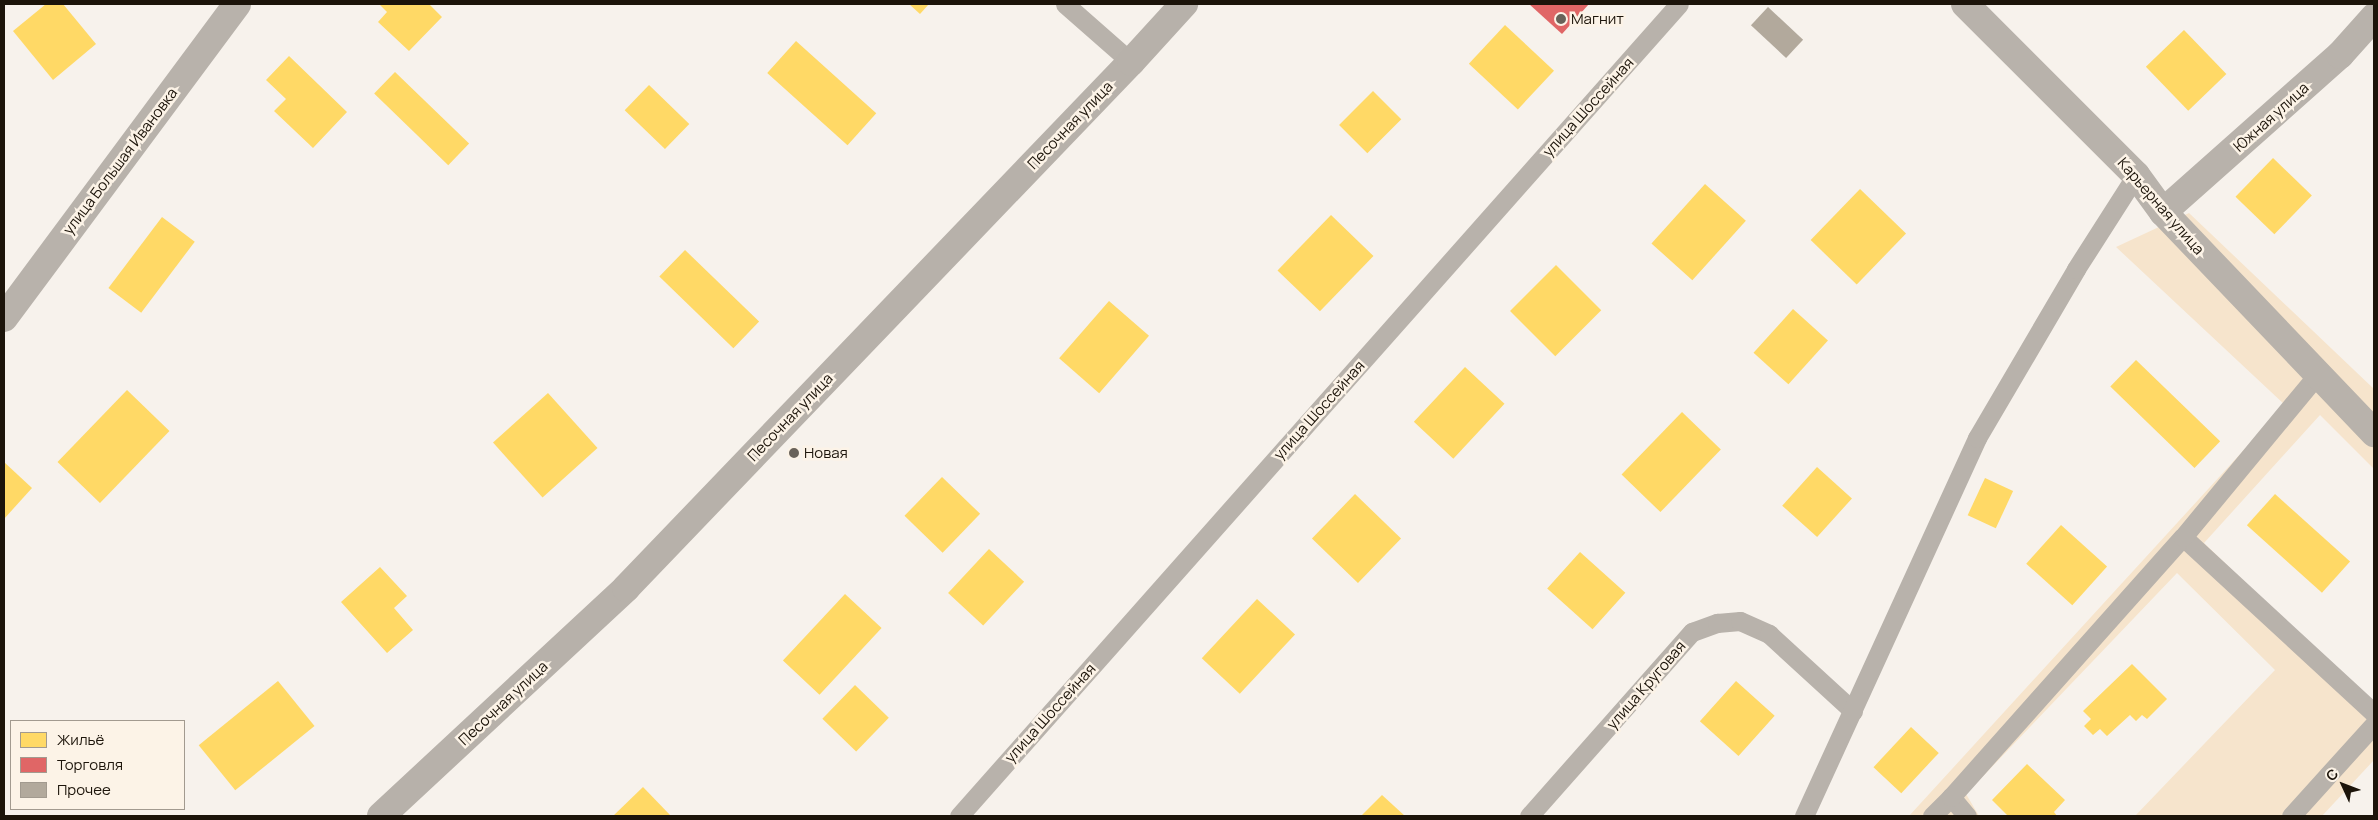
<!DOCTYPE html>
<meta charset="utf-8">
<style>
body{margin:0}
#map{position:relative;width:2378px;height:820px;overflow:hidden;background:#f7f2ec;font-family:Manrope,sans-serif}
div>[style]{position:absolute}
.green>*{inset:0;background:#f6e4cc}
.homes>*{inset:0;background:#ffd966;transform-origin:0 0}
.shops>*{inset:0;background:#e06666}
.building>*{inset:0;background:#b2a99c;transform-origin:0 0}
.lane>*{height:19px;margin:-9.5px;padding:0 9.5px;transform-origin:9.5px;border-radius:9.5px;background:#b8b2ab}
.street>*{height:28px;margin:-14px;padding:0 14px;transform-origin:14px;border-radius:14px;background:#b8b2ab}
.secondary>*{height:28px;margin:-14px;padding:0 14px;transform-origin:14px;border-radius:14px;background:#b7b1aa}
.dots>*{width:14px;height:14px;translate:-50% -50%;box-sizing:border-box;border:2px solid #fcf3e7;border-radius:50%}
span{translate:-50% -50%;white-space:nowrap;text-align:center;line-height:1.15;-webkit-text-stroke:5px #fcf3e7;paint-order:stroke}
.poi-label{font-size:15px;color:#1c140a}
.left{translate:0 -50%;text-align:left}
.street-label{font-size:15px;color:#1c140a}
.frame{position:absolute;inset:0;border:5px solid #1c140a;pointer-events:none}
.legend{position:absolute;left:10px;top:720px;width:175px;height:90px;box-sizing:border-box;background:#fcf3e7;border:1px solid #a29a8f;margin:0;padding:6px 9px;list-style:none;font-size:15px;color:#1c140a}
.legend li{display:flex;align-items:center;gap:10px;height:25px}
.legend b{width:25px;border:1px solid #a29a8f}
.north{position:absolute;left:2318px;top:760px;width:50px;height:50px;-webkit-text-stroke:4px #fcf3e7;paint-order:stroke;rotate:313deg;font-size:14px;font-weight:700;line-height:20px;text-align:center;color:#1c140a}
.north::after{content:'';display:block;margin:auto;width:18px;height:22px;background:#1c140a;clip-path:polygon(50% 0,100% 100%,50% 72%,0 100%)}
</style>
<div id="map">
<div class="green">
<i style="clip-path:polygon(2189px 213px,2374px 389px,2374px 469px,2320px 415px,2204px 543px,2374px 706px,2374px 760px,2322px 816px,2135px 816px,2275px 670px,2177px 573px,1966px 794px,1979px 816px,1909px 816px,2285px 405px,2116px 247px)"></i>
</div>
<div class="homes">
<i style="clip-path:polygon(46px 4px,63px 4px,96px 44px,53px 80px,13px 31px)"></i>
<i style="clip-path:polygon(379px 4px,429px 4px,442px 17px,409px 51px,378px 22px,387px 12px)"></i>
<i style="clip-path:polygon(909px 4px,929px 4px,920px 14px)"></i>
<i style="left:1505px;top:25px;width:67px;height:53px;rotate:43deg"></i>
<i style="left:2184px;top:30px;width:61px;height:53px;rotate:46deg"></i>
<i style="left:796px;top:41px;width:108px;height:43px;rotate:42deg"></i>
<i style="clip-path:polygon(289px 56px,347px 112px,313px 148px,274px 111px,286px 99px,266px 80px)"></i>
<i style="left:395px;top:72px;width:103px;height:30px;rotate:44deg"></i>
<i style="left:649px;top:85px;width:56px;height:35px;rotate:44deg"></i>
<i style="left:1373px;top:91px;width:40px;height:48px;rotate:45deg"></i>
<i style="left:2273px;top:158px;width:54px;height:54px;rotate:44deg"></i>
<i style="left:1705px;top:184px;width:55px;height:80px;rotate:42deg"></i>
<i style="left:1860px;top:189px;width:64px;height:71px;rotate:44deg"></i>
<i style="left:1331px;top:215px;width:59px;height:77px;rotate:44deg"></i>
<i style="left:162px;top:217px;width:41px;height:89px;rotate:37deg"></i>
<i style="left:685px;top:250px;width:103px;height:37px;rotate:44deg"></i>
<i style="left:1556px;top:265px;width:64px;height:65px;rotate:45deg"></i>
<i style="left:1109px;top:301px;width:53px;height:76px;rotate:41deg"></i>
<i style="left:1793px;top:309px;width:47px;height:59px;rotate:42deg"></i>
<i style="left:2136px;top:360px;width:117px;height:37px;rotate:44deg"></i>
<i style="left:1465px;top:367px;width:54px;height:75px;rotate:43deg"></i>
<i style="left:127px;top:390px;width:59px;height:100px;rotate:44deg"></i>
<i style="left:548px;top:393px;width:74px;height:74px;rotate:48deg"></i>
<i style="left:1682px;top:412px;width:54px;height:87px;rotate:44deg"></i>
<i style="clip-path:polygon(4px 462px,32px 488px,4px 519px)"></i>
<i style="left:1817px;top:467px;width:47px;height:52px;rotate:42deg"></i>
<i style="left:942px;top:477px;width:53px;height:54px;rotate:44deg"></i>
<i style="left:1985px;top:478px;width:31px;height:41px;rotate:25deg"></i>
<i style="left:1355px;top:494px;width:64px;height:62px;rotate:44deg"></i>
<i style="left:2275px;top:494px;width:101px;height:42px;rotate:42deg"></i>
<i style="left:2061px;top:525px;width:62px;height:52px;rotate:42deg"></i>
<i style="left:989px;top:549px;width:48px;height:60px;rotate:43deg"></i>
<i style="left:1580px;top:552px;width:61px;height:49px;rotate:42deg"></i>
<i style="clip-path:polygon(380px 567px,407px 596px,394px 608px,413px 630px,387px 653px,341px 602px)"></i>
<i style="left:845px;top:594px;width:50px;height:91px;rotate:43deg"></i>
<i style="left:1257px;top:599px;width:52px;height:81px;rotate:43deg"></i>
<i style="clip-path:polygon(2132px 664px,2167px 699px,2147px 719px,2142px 715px,2136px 721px,2130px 715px,2107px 736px,2100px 729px,2093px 735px,2084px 726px,2091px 719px,2083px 711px)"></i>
<i style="left:278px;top:681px;width:58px;height:102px;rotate:51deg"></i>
<i style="left:1736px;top:681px;width:52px;height:54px;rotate:42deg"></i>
<i style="left:855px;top:685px;width:47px;height:47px;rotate:44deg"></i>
<i style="left:1911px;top:727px;width:38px;height:55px;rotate:43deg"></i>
<i style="clip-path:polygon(2027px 764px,2065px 800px,2054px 812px,2057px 816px,2008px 816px,1992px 800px)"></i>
<i style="clip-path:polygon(643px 787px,671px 816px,613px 816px)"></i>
<i style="clip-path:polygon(1382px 795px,1405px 816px,1361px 816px)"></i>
</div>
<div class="shops">
<i style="clip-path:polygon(1529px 4px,1589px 4px,1562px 34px)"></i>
</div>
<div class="building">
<i style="left:1768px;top:7px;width:48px;height:25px;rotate:43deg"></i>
</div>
<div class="lane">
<i style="left:1065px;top:4px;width:88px;rotate:41.3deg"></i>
<i style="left:2183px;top:537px;width:260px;rotate:42.7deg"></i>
<i style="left:959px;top:816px;width:1085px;rotate:-48.44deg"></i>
<i style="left:1529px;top:816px;width:246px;rotate:-48.5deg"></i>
<i style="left:1692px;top:632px;width:27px;rotate:-20deg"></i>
<i style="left:1717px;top:623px;width:23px;rotate:-5deg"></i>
<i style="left:1740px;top:621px;width:32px;rotate:24deg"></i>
<i style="left:1769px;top:634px;width:114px;rotate:42.5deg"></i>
<i style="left:1804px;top:816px;width:416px;rotate:-65.4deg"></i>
<i style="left:1977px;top:438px;width:196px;rotate:-59.6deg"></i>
<i style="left:2076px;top:269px;width:112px;rotate:-57.4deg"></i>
<i style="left:1932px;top:816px;width:27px;rotate:-45deg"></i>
<i style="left:1967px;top:816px;width:25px;rotate:-130deg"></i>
<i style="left:1951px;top:797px;width:348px;rotate:-48.3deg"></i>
<i style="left:2183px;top:537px;width:210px;rotate:-50.4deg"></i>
<i style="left:2291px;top:816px;width:124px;rotate:-47.9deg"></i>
</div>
<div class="street">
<i style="left:1965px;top:4px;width:242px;rotate:45deg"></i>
<i style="left:2136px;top:175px;width:46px;rotate:53.9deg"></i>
<i style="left:2163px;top:212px;width:306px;rotate:46.3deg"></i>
<i style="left:2163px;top:212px;width:237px;rotate:-41.6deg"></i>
<i style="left:2340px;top:55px;width:51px;rotate:-48.2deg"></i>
<i style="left:4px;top:318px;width:391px;rotate:-53.4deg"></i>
</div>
<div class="secondary">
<i style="left:381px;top:816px;width:335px;rotate:-42.9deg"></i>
<i style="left:626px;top:588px;width:729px;rotate:-46.17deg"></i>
<i style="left:1131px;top:62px;width:79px;rotate:-47.6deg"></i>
</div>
<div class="dots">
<i style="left:1561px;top:19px;background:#696259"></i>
<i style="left:794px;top:453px;background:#696259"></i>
</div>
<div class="poi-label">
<span class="left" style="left:1571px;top:19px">Магнит</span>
<span class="left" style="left:804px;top:453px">Новая</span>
</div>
<div class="street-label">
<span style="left:1588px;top:107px;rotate:-48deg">улица Шоссейная</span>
<span style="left:2271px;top:117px;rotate:-42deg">Южная улица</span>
<span style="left:1070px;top:125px;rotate:-46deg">Песочная улица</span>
<span style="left:120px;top:161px;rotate:-53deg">улица Большая Ивановка</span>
<span style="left:2161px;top:206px;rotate:49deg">Карьерная улица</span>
<span style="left:1319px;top:410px;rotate:-48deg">улица Шоссейная</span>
<span style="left:790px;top:417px;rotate:-46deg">Песочная улица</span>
<span style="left:1646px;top:685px;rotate:-49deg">улица Круговая</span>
<span style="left:503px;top:703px;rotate:-43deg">Песочная улица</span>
<span style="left:1050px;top:713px;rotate:-48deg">улица Шоссейная</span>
</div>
<div class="frame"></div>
<ul class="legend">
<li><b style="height:14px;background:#ffd966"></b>Жильё</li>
<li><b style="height:14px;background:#e06666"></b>Торговля</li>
<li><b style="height:14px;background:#b2a99c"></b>Прочее</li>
</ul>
<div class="north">С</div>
</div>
